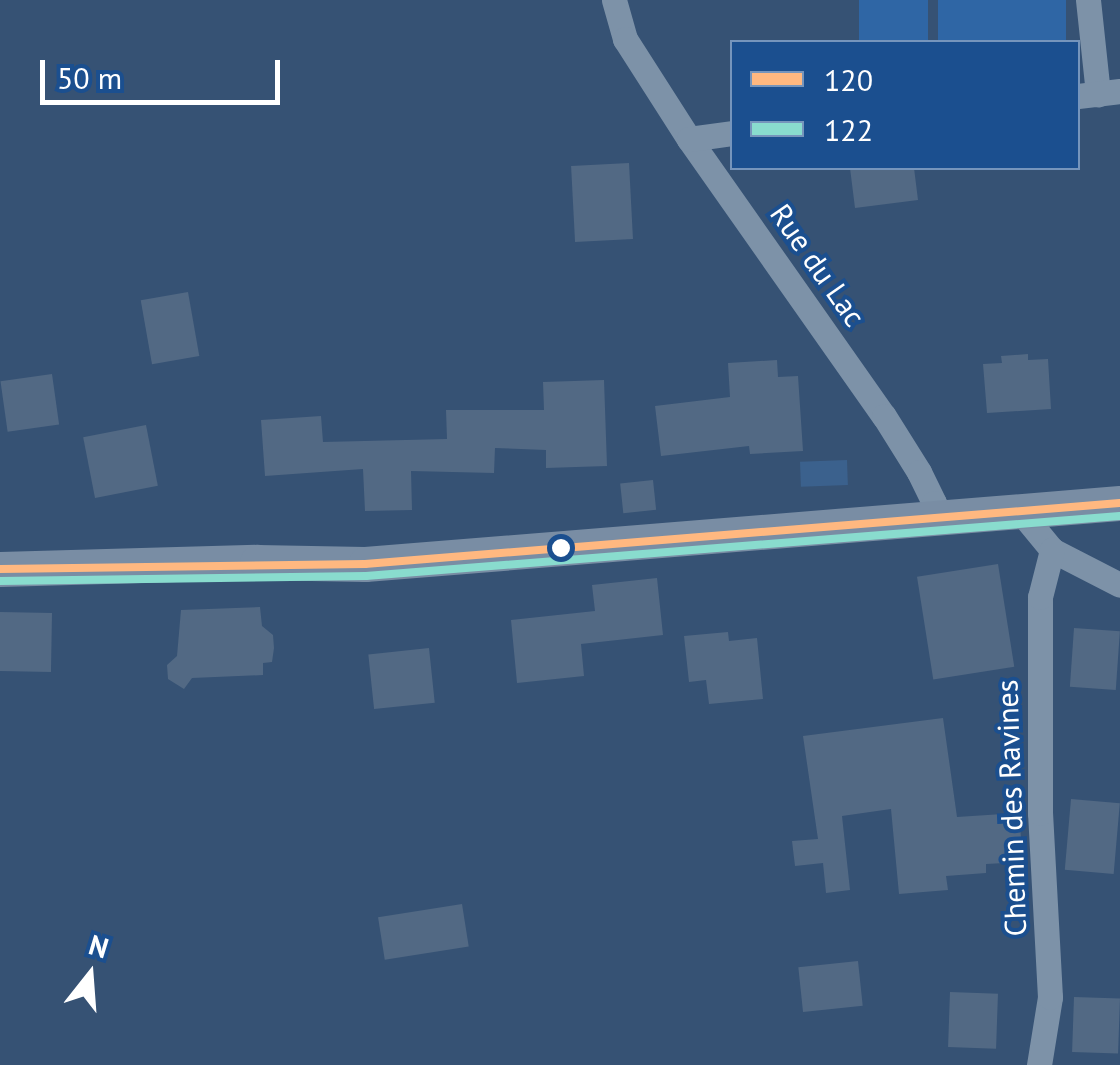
<!DOCTYPE html>
<style>
body{margin:0}
#map{position:relative;width:1120px;height:1065px;overflow:hidden;background:#365274;font-family:"PT Sans",sans-serif}
div>[style]{position:absolute}
.green>*{inset:0;background:#2f66a5;transform-origin:0 0}
.water>*{inset:0;background:#3b618d;transform-origin:0 0}
.building>*{inset:0;background:#526984;transform-origin:0 0}
.street>*{height:25px;margin:-12.5px;padding:0 12.5px;transform-origin:12.5px;border-radius:12.5px;background:#7d92a8}
.secondary>*{height:35px;margin:-17.5px;padding:0 17.5px;transform-origin:17.5px;border-radius:17.5px;background:#798da4}
.bus-1>*{height:8px;margin:-4px;padding:0 4px;transform-origin:4px;border-radius:4px;background:#ffb880}
.bus-2>*{height:8px;margin:-4px;padding:0 4px;transform-origin:4px;border-radius:4px;background:#89dcce}
.dots>*{width:28px;height:28px;translate:-50% -50%;box-sizing:border-box;border:5px solid #1b4f8f;border-radius:50%}
span{translate:-50% -50%;white-space:nowrap;text-align:center;line-height:1.15;-webkit-text-stroke:8px #1b4f8f;paint-order:stroke}
.street-label{font-size:30px;color:#fff}
.legend{position:absolute;left:730px;top:40px;width:350px;height:130px;box-sizing:border-box;background:#1b4f8f;border:2px solid #7695bc;margin:0;padding:12px 18px;list-style:none;font-size:30px;color:#fff}
.legend li{display:flex;align-items:center;gap:20px;height:50px}
.legend b{width:50px;border:2px solid #7695bc}
.north{position:absolute;left:40px;top:925px;width:100px;height:100px;-webkit-text-stroke:8px #1b4f8f;paint-order:stroke;rotate:17deg;font-size:28px;font-weight:700;line-height:40px;text-align:center;color:#fff}
.north::after{content:'';display:block;margin:auto;width:35px;height:45px;background:#fff;clip-path:polygon(50% 0,100% 100%,50% 72%,0 100%)}
.scale{position:absolute;left:40px;top:60px;width:240px;height:45px;box-sizing:border-box;border:5px solid #fff;border-top:0;padding-left:12px;font-size:30px;line-height:35px;white-space:nowrap;color:#fff;-webkit-text-stroke:8px #1b4f8f;paint-order:stroke}
</style>
<div id="map">
<div class="green">
<i style="left:859px;top:0;width:69px;height:42px"></i>
<i style="left:938px;top:0;width:128px;height:42px"></i>
</div>
<div class="water">
<i style="left:847px;top:460px;width:25px;height:47px;rotate:88deg"></i>
</div>
<div class="building">
<i style="left:629px;top:163px;width:76px;height:58px;rotate:87deg"></i>
<i style="clip-path:polygon(850px 168px,914px 168px,918px 200px,855px 208px)"></i>
<i style="left:188px;top:292px;width:65px;height:48px;rotate:80deg"></i>
<i style="clip-path:polygon(1028px 354px,1028px 360px,1048px 359px,1051px 409px,987px 413px,983px 364px,1002px 363px,1001px 356px)"></i>
<i style="clip-path:polygon(777px 360px,778px 377px,798px 376px,803px 451px,750px 454px,749px 446px,661px 456px,655px 406px,730px 397px,728px 363px)"></i>
<i style="left:52px;top:374px;width:51px;height:52px;rotate:82deg"></i>
<i style="clip-path:polygon(604px 380px,607px 466px,546px 468px,546px 450px,495px 448px,494px 473px,411px 471px,412px 510px,365px 511px,363px 469px,265px 476px,261px 420px,321px 416px,323px 442px,447px 439px,446px 410px,544px 410px,543px 382px)"></i>
<i style="left:146px;top:425px;width:62px;height:64px;rotate:79deg"></i>
<i style="left:653px;top:480px;width:30px;height:33px;rotate:84deg"></i>
<i style="left:998px;top:564px;width:104px;height:82px;rotate:81deg"></i>
<i style="clip-path:polygon(657px 578px,663px 635px,581px 644px,584px 676px,517px 683px,511px 620px,595px 611px,592px 585px)"></i>
<i style="clip-path:polygon(260px 607px,262px 626px,273px 635px,274px 648px,272px 662px,263px 663px,263px 675px,192px 678px,184px 689px,168px 679px,167px 665px,177px 656px,181px 610px)"></i>
<i style="left:0;top:612px;width:52px;height:59px;rotate:1deg"></i>
<i style="left:1074px;top:628px;width:46px;height:59px;rotate:4deg"></i>
<i style="clip-path:polygon(728px 632px,729px 641px,757px 638px,763px 699px,709px 704px,706px 680px,689px 682px,684px 636px)"></i>
<i style="left:429px;top:648px;width:55px;height:61px;rotate:84deg"></i>
<i style="clip-path:polygon(943px 718px,957px 817px,1019px 813px,1023px 862px,986px 864px,986px 873px,946px 876px,948px 890px,899px 894px,891px 809px,842px 816px,850px 890px,826px 893px,823px 863px,795px 866px,792px 841px,818px 839px,803px 736px)"></i>
<i style="left:1071px;top:799px;width:49px;height:71px;rotate:5deg"></i>
<i style="left:462px;top:904px;width:43px;height:85px;rotate:81deg"></i>
<i style="left:858px;top:961px;width:45px;height:60px;rotate:84deg"></i>
<i style="left:950px;top:992px;width:48px;height:55px;rotate:2deg"></i>
<i style="left:1074px;top:997px;width:46px;height:55px;rotate:2deg"></i>
</div>
<div class="street">
<i style="left:614px;top:0;width:41px;rotate:74.2deg"></i>
<i style="left:625px;top:39px;width:119px;rotate:57.4deg"></i>
<i style="left:689px;top:139px;width:339px;rotate:54.9deg"></i>
<i style="left:884px;top:416px;width:66px;rotate:58deg"></i>
<i style="left:919px;top:472px;width:34px;rotate:64deg"></i>
<i style="left:934px;top:503px;width:14px;rotate:86deg"></i>
<i style="left:1088px;top:0;width:95px;rotate:83.9deg"></i>
<i style="left:1078px;top:96px;width:42px;rotate:-6.8deg"></i>
<i style="left:689px;top:139px;width:43px;rotate:-7.9deg"></i>
<i style="left:1020px;top:511px;width:50px;rotate:50.6deg"></i>
<i style="left:1052px;top:550px;width:76px;rotate:27.2deg"></i>
<i style="left:1039px;top:1065px;width:69px;rotate:-80.8deg"></i>
<i style="left:1050px;top:997px;width:184px;rotate:-93.1deg"></i>
<i style="left:1040px;top:813px;width:216px;rotate:-90deg"></i>
<i style="left:1040px;top:597px;width:49px;rotate:-75.7deg"></i>
</div>
<div class="secondary">
<i style="left:0;top:569px;width:257px;rotate:-1.6deg"></i>
<i style="left:257px;top:562px;width:108px;rotate:1.1deg"></i>
<i style="left:365px;top:564px;width:757px;rotate:-4.62deg"></i>
</div>
<div class="bus-1">
<i style="left:0;top:569px;width:365px;rotate:-0.8deg"></i>
<i style="left:365px;top:564px;width:757px;rotate:-4.62deg"></i>
</div>
<div class="bus-2">
<i style="left:0;top:581px;width:366px;rotate:-0.8deg"></i>
<i style="left:366px;top:576px;width:756px;rotate:-4.55deg"></i>
</div>
<div class="dots">
<i style="left:561px;top:548px;background:#fff"></i>
</div>
<div class="street-label">
<span style="left:818px;top:265px;rotate:55deg">Rue du Lac</span>
<span style="left:1011px;top:808px;rotate:-92deg">Chemin des Ravines</span>
</div>
<ul class="legend">
<li><b style="height:12px;background:#ffb880"></b>120</li>
<li><b style="height:12px;background:#89dcce"></b>122</li>
</ul>
<div class="north">N</div>
<div class="scale">50 m</div>
</div>
